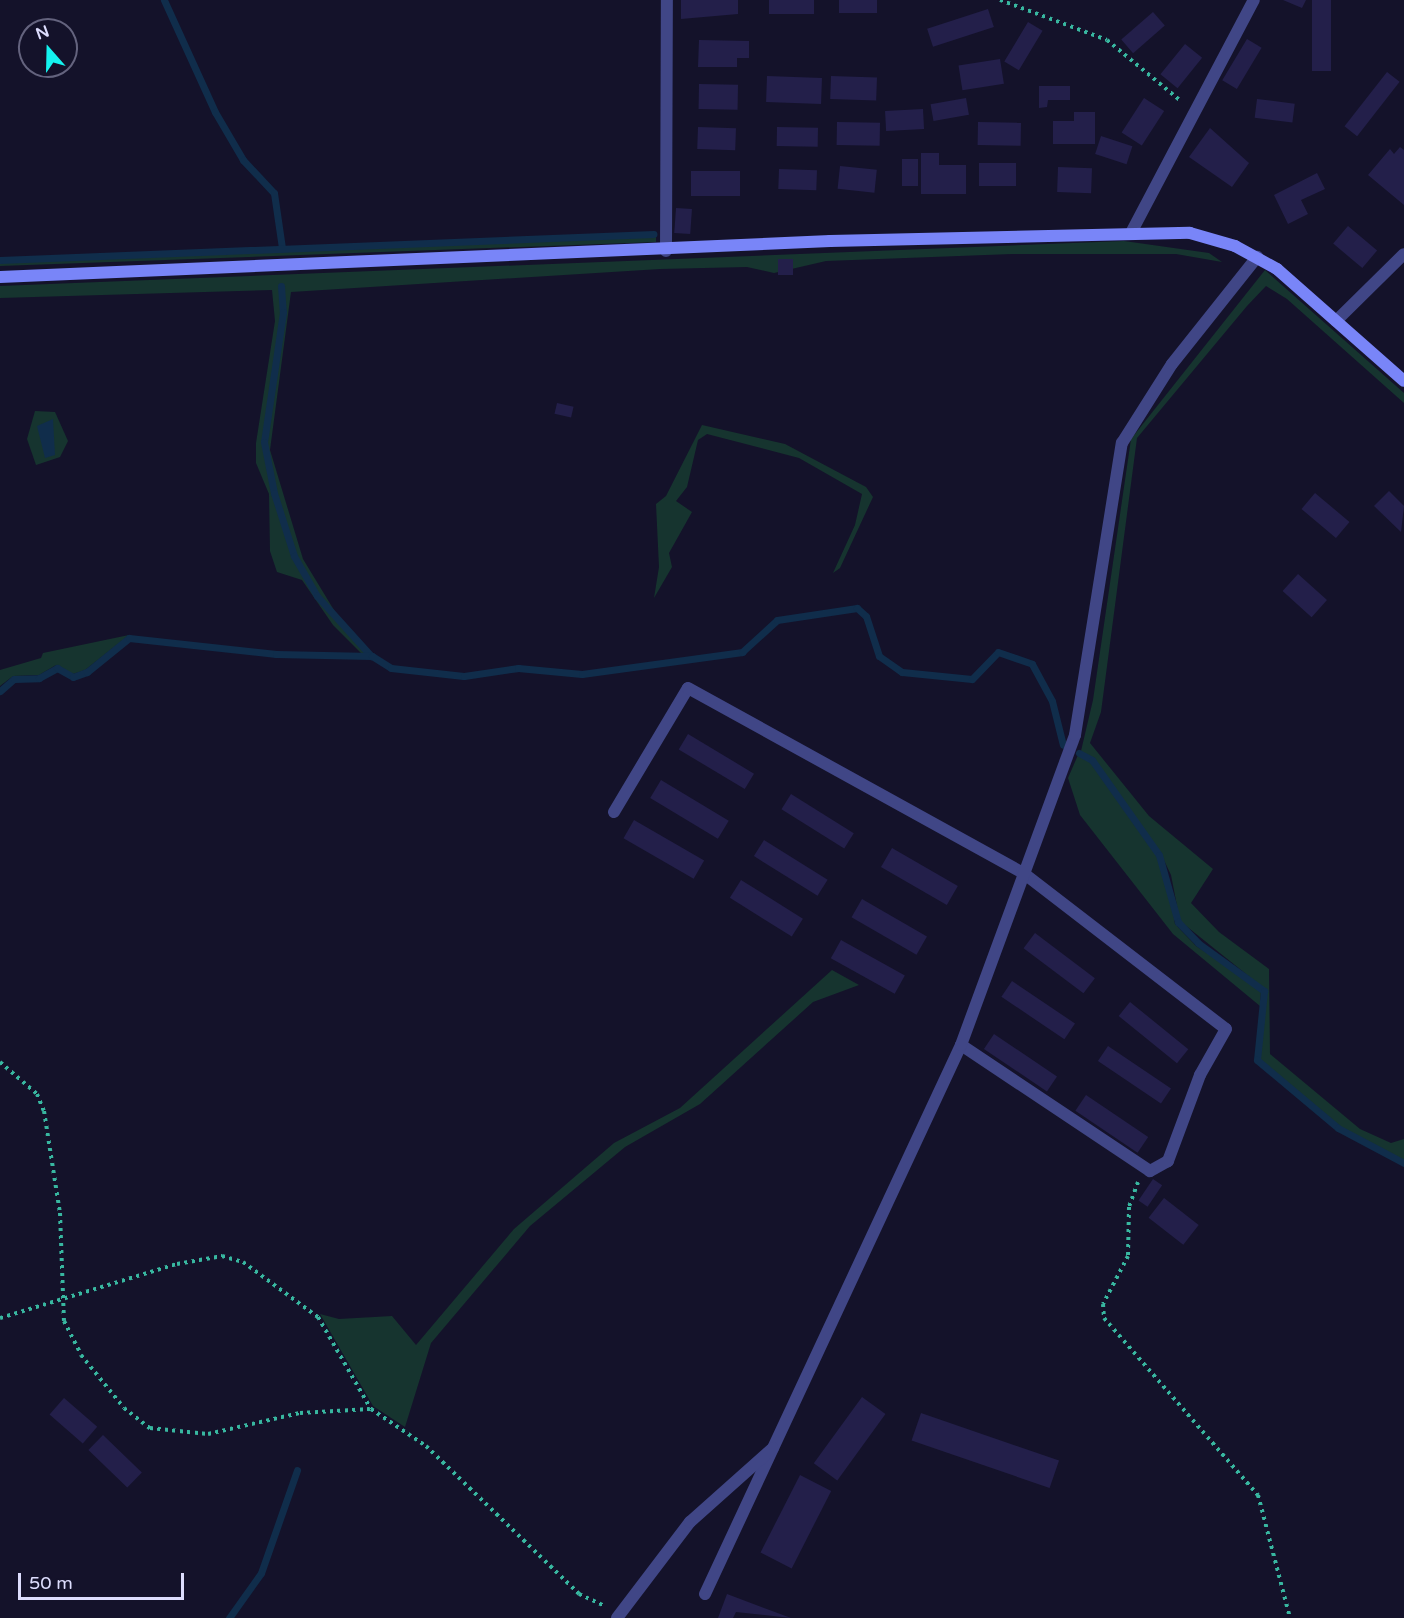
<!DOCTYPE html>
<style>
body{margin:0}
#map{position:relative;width:1404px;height:1618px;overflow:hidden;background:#14122a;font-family:"Varela Round",sans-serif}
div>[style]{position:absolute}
.green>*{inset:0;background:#16342f}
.water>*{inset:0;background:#102d4b}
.stream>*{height:7px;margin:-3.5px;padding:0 3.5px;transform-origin:3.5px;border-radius:3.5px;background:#102d4b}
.building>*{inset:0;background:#231f4a;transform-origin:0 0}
.path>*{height:4px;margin-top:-2px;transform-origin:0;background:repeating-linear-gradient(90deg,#38b7a0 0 3px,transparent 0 7.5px)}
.street>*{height:12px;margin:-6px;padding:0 6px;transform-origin:6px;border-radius:6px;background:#404686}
.secondary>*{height:12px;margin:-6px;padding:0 6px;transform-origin:6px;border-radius:6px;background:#7985f8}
span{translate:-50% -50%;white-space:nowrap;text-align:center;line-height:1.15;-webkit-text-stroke:5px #14122a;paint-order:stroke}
.north{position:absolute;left:18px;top:18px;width:60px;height:60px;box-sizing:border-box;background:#14122a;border:2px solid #64637e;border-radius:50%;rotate:340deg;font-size:16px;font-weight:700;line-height:24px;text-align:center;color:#ddddfd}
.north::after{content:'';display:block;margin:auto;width:21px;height:27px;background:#14f3ef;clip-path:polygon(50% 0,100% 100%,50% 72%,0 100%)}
.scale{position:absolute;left:18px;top:1573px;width:166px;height:27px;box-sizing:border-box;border:3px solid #ddddfd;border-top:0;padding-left:8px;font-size:18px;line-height:21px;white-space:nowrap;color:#ddddfd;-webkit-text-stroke:4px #14122a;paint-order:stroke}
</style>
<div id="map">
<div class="green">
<i style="clip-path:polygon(656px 236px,656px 242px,0 266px,0 262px)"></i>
<i style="clip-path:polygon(1124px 241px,1209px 253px,1222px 262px,1176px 254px,1012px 254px,826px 261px,774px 273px,747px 267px,660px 269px,291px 292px,270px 450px,303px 559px,337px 615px,373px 654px,361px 653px,333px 625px,302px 580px,277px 572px,270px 551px,269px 494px,256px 463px,256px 443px,275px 321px,272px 290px,0 298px,0 286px)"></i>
<i style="clip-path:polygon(1265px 270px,1404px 393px,1404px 403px,1287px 299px,1266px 286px,1247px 306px,1137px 438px,1101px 712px,1090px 743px,1149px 816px,1213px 869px,1191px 903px,1219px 932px,1269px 969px,1270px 1054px,1360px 1129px,1391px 1143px,1404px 1139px,1404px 1161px,1339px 1126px,1259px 1059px,1266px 990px,1180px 921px,1171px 875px,1161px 854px,1093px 759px,1081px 751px,1093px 700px,1131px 439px)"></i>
<i style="clip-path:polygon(35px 411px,55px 412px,68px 441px,60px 457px,36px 465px,27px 439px)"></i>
<i style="clip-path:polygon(702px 425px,785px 444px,866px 487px,873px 497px,840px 568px,833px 573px,855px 525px,862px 494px,799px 458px,707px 434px,698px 440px,687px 487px,676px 501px,692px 512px,669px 553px,672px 567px,654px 598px,659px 567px,656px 504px,666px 496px)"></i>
<i style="clip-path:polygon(129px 635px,85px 670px,73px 674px,56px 665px,39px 675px,13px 676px,0 686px,0 670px,41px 658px,43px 653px)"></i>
<i style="clip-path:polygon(1078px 755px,1090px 762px,1157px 857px,1167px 877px,1175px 924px,1196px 946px,1254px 984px,1261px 992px,1260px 1006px,1173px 934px,1080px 815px,1068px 778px)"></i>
<i style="clip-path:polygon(832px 970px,859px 985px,813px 1002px,700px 1104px,625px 1147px,530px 1226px,431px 1343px,405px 1427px,373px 1406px,320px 1314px,339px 1319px,392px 1316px,416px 1345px,514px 1229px,614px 1143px,680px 1108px)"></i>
</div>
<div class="water">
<i style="clip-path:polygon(53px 419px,55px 455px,45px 458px,37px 426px)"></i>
</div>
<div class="stream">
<i style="left:164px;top:0;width:123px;rotate:65.5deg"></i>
<i style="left:215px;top:112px;width:56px;rotate:59.7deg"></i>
<i style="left:243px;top:160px;width:45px;rotate:46.8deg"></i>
<i style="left:274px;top:193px;width:56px;rotate:81.7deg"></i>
<i style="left:0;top:260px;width:654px;rotate:-2.28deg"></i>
<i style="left:281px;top:286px;width:26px;rotate:86deg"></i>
<i style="left:283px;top:312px;width:131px;rotate:98.3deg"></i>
<i style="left:264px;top:442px;width:52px;rotate:78.9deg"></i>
<i style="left:274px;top:493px;width:66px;rotate:72.4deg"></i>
<i style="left:294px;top:556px;width:46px;rotate:60.1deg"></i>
<i style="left:317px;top:596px;width:81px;rotate:48deg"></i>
<i style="left:0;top:691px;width:18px;rotate:-41deg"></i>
<i style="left:14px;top:679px;width:25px;rotate:-2deg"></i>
<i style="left:39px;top:678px;width:21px;rotate:-29deg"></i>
<i style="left:57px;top:668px;width:18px;rotate:29deg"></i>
<i style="left:73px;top:677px;width:15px;rotate:-20deg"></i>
<i style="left:87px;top:672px;width:54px;rotate:-39deg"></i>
<i style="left:129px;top:638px;width:148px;rotate:6.2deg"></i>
<i style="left:276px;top:654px;width:96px;rotate:1.2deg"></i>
<i style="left:372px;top:656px;width:22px;rotate:32deg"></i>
<i style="left:391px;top:668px;width:73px;rotate:6.3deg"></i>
<i style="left:464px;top:676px;width:55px;rotate:-8.4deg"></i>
<i style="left:518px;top:668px;width:64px;rotate:5.4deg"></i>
<i style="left:582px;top:674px;width:162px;rotate:-7.8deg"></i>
<i style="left:742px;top:652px;width:47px;rotate:-42.4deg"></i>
<i style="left:777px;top:620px;width:81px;rotate:-8.5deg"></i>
<i style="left:857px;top:608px;width:12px;rotate:42deg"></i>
<i style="left:866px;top:616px;width:42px;rotate:72deg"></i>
<i style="left:879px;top:656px;width:28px;rotate:35deg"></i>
<i style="left:902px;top:672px;width:70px;rotate:5.7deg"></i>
<i style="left:972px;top:679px;width:37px;rotate:-46deg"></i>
<i style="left:998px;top:652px;width:36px;rotate:19deg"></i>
<i style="left:1032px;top:664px;width:42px;rotate:61.6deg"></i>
<i style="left:1052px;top:701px;width:45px;rotate:76deg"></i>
<i style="left:1079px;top:753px;width:15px;rotate:28deg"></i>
<i style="left:1092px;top:760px;width:116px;rotate:54.8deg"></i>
<i style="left:1159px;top:855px;width:70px;rotate:74.2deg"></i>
<i style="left:1178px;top:922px;width:29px;rotate:46deg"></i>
<i style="left:1198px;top:943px;width:82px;rotate:36deg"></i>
<i style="left:1264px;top:991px;width:69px;rotate:95.8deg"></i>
<i style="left:1257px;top:1060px;width:106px;rotate:40deg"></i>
<i style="left:1338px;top:1128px;width:75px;rotate:27.9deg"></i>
<i style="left:229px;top:1618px;width:55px;rotate:-54.6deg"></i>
<i style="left:261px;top:1573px;width:109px;rotate:-70.7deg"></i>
</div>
<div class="building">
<i style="clip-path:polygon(681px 0,738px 0,738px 14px,681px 19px)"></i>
<i style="left:769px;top:0;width:45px;height:14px"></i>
<i style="left:839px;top:0;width:38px;height:13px"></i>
<i style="clip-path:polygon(1283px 0,1306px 0,1302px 8px)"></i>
<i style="left:1312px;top:0;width:19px;height:71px"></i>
<i style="left:988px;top:9px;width:19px;height:64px;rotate:72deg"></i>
<i style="left:1153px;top:12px;width:18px;height:42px;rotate:49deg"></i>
<i style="left:1028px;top:22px;width:17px;height:46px;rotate:31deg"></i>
<i style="left:1247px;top:39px;width:17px;height:48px;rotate:31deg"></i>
<i style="clip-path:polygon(699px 40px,749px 41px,749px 58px,737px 58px,737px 67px,698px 67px)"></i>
<i style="left:1185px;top:44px;width:22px;height:39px;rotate:39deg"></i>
<i style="left:1000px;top:59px;width:25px;height:42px;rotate:81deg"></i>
<i style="left:1387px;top:72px;width:16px;height:69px;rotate:38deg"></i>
<i style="left:767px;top:76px;width:55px;height:26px;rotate:2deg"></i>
<i style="left:831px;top:76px;width:46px;height:23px;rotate:2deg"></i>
<i style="left:699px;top:84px;width:39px;height:25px;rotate:1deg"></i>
<i style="clip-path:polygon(1039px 86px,1070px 86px,1070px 100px,1048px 100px,1047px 107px,1039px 108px)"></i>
<i style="left:966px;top:98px;width:17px;height:36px;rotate:80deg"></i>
<i style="left:1144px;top:98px;width:24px;height:41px;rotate:33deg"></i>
<i style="left:1257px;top:99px;width:38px;height:19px;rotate:7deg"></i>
<i style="left:923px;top:109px;width:20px;height:38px;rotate:87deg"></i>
<i style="clip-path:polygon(1074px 112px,1095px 112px,1095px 144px,1053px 144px,1053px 121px,1074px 121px)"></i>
<i style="left:837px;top:122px;width:43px;height:23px;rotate:1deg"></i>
<i style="left:978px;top:122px;width:43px;height:23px;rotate:1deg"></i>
<i style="left:698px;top:127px;width:38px;height:22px;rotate:2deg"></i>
<i style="left:777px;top:127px;width:41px;height:19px;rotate:1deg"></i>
<i style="clip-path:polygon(1210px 128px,1249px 163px,1232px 187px,1189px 157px)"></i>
<i style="left:1101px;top:136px;width:33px;height:19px;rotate:18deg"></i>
<i style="clip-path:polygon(1400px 147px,1404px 150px,1404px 205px,1368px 175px,1390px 149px,1394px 154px)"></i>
<i style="clip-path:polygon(921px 153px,939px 153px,939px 165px,966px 165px,966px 194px,921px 194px)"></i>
<i style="left:902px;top:159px;width:16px;height:27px"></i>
<i style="left:979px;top:163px;width:37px;height:23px"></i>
<i style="left:840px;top:166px;width:37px;height:23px;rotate:6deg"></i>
<i style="left:1058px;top:167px;width:34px;height:25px;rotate:2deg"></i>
<i style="left:779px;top:169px;width:38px;height:20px;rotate:2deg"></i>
<i style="left:691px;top:171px;width:49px;height:25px"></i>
<i style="clip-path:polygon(1317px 173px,1325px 189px,1301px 200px,1308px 214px,1288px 224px,1274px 195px)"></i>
<i style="left:676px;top:208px;width:16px;height:25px;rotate:4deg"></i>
<i style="left:1348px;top:226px;width:38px;height:23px;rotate:40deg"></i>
<i style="left:778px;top:259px;width:15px;height:16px"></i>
<i style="left:557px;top:403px;width:17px;height:11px;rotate:13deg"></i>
<i style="clip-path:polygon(1389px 491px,1404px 506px,1401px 532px,1374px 506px)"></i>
<i style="left:1315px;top:493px;width:45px;height:21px;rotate:40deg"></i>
<i style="left:1298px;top:574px;width:39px;height:23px;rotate:42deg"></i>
<i style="left:688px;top:734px;width:77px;height:18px;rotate:31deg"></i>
<i style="left:661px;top:780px;width:79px;height:21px;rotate:31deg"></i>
<i style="left:791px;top:794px;width:74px;height:18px;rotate:32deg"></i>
<i style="left:634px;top:820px;width:81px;height:21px;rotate:30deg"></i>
<i style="left:764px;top:840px;width:75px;height:19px;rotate:32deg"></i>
<i style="left:892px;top:848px;width:76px;height:22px;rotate:30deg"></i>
<i style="left:741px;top:880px;width:73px;height:21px;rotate:32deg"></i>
<i style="left:862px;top:899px;width:75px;height:21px;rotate:30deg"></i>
<i style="left:1035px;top:933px;width:75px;height:19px;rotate:37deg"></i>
<i style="left:841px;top:940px;width:73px;height:21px;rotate:29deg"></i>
<i style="left:1012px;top:981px;width:76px;height:19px;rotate:34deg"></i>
<i style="left:1130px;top:1002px;width:75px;height:18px;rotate:39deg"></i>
<i style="left:994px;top:1034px;width:76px;height:18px;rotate:34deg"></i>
<i style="left:1108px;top:1046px;width:76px;height:18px;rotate:34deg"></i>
<i style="left:1086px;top:1095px;width:75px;height:19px;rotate:34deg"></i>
<i style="left:1153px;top:1179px;width:11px;height:26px;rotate:34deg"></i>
<i style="left:1164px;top:1198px;width:44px;height:25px;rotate:38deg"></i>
<i style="left:862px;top:1397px;width:29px;height:82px;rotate:36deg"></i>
<i style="left:64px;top:1398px;width:44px;height:22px;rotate:41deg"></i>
<i style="left:921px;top:1413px;width:146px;height:29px;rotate:19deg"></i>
<i style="left:103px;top:1435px;width:54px;height:21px;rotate:44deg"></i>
<i style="left:800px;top:1475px;width:35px;height:87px;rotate:27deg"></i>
<i style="clip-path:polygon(727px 1594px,791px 1618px,736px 1612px,733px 1618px,718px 1618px)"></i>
</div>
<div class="path">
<i style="left:1000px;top:0;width:114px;rotate:20.5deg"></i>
<i style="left:1107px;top:40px;width:97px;rotate:39.6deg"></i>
<i style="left:0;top:1062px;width:49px;rotate:40.9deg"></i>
<i style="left:37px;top:1094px;width:18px;rotate:68deg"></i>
<i style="left:44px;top:1111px;width:103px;rotate:81.1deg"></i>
<i style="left:60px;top:1213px;width:108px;rotate:87.9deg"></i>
<i style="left:64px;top:1321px;width:38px;rotate:63deg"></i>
<i style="left:81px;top:1355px;width:68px;rotate:50.9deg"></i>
<i style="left:124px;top:1408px;width:33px;rotate:38deg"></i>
<i style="left:150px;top:1428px;width:58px;rotate:5.9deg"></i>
<i style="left:208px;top:1434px;width:94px;rotate:-12.9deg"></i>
<i style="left:300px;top:1413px;width:70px;rotate:-3.3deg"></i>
<i style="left:1138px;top:1182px;width:27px;rotate:110deg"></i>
<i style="left:1129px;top:1207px;width:49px;rotate:91.2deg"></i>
<i style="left:1128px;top:1256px;width:54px;rotate:117.5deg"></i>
<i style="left:1103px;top:1304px;width:14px;rotate:86deg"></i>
<i style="left:1104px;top:1318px;width:235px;rotate:49deg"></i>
<i style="left:1258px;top:1495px;width:127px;rotate:75.4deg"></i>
<i style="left:0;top:1318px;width:185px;rotate:-17deg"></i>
<i style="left:177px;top:1264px;width:46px;rotate:-10.1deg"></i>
<i style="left:222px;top:1256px;width:22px;rotate:16deg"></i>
<i style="left:243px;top:1262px;width:93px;rotate:36.3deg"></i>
<i style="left:318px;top:1317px;width:106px;rotate:60.1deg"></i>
<i style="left:371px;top:1409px;width:66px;rotate:33.9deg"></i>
<i style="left:426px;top:1446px;width:213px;rotate:44deg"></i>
<i style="left:579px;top:1594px;width:29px;rotate:25deg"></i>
</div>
<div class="street">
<i style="left:1132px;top:231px;width:261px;rotate:-62.2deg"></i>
<i style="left:666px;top:251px;width:251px;rotate:-89.8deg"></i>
<i style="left:1336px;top:321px;width:95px;rotate:-44.6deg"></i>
<i style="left:614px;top:812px;width:144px;rotate:-59.2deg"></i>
<i style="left:688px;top:688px;width:381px;rotate:28.9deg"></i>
<i style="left:1022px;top:872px;width:257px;rotate:37.6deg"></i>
<i style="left:1226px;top:1029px;width:53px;rotate:119.5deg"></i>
<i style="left:1200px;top:1075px;width:92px;rotate:110.4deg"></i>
<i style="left:1168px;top:1161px;width:21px;rotate:151deg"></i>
<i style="left:1150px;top:1171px;width:227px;rotate:-146.3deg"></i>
<i style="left:705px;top:1594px;width:606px;rotate:-65deg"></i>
<i style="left:961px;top:1045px;width:330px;rotate:-69.8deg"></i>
<i style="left:1075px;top:735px;width:296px;rotate:-80.9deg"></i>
<i style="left:1122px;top:443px;width:93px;rotate:-57.7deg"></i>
<i style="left:1172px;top:364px;width:137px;rotate:-51.5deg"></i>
<i style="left:617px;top:1618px;width:121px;rotate:-52.8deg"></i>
<i style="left:690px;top:1522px;width:111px;rotate:-41.7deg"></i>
</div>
<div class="secondary">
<i style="left:0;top:277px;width:831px;rotate:-2.48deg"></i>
<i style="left:830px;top:241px;width:360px;rotate:-1.3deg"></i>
<i style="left:1190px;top:233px;width:47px;rotate:16.1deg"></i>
<i style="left:1235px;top:246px;width:48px;rotate:28.7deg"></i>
<i style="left:1277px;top:269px;width:169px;rotate:41.4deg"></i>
</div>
<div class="north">N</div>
<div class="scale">50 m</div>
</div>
